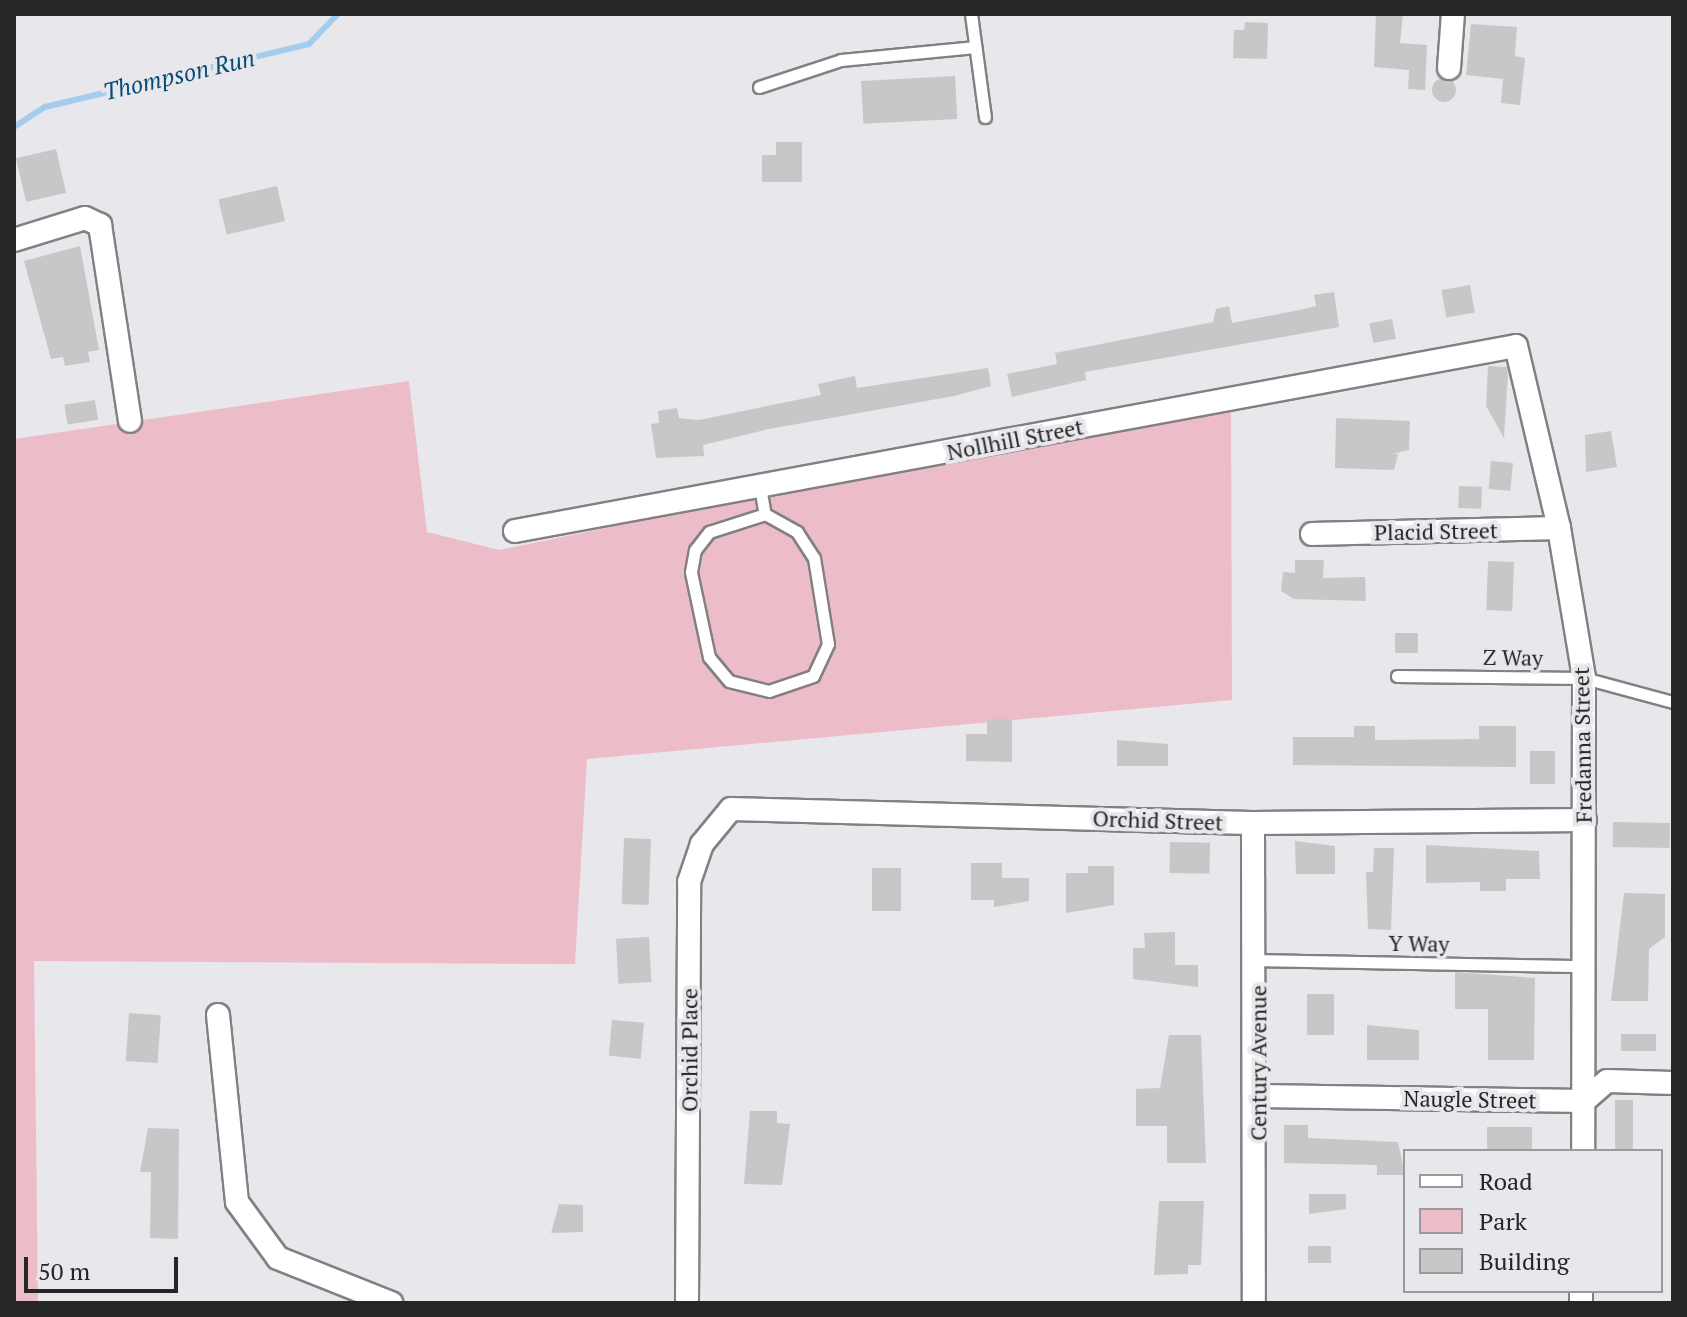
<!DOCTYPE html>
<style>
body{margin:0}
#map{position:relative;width:1687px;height:1317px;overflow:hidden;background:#e8e7eb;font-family:"PT Serif",serif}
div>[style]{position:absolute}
.green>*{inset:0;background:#edbcc9}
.stream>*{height:6px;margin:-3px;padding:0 3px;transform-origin:3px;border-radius:3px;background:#a3ccee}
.building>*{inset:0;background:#c9c6c8;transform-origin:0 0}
.round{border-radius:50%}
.roads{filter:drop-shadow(2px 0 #818083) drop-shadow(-2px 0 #818083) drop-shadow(0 2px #818083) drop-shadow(0 -2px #818083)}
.lane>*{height:11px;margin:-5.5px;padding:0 5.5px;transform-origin:5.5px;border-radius:5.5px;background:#fff}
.street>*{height:22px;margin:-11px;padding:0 11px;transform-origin:11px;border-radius:11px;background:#fff}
span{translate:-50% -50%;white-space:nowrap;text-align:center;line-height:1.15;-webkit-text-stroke:8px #e8e7eb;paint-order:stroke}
.street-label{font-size:22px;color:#262627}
.water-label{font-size:24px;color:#064d78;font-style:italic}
.frame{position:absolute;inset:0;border:16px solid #262627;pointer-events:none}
.legend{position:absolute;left:1403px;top:1149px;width:260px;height:144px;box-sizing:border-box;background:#e8e7eb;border:2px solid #9a9a9d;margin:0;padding:10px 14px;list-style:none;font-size:24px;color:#262627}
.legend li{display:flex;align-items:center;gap:16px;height:40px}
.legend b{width:40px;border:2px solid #9a9a9d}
.scale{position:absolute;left:24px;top:1257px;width:154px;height:36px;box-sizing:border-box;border:4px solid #262627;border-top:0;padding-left:10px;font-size:24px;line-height:28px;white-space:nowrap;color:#262627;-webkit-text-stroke:6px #e8e7eb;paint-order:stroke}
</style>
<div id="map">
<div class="green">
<i style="clip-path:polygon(409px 381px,427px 532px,499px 550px,1231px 399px,1232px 700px,587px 759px,575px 964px,34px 961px,38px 1303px,14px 1303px,14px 439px)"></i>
</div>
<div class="stream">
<i style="left:14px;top:127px;width:37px;rotate:-33deg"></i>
<i style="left:45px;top:107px;width:271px;rotate:-13.4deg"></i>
<i style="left:309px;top:44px;width:42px;rotate:-46deg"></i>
</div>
<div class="building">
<i style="clip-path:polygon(1376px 14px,1403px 14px,1400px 43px,1427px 45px,1425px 90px,1408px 89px,1409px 70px,1374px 67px)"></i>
<i style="clip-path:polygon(1245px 22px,1268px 23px,1267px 59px,1233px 58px,1234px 30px,1244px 30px)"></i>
<i style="clip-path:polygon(1471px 24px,1517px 27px,1515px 56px,1525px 58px,1520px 105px,1501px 103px,1503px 79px,1466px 75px)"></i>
<i style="left:955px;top:76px;width:43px;height:94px;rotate:87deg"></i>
<i class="round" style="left:1432px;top:78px;width:24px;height:24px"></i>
<i style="clip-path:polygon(776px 142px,802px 142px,802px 182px,762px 182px,762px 155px,776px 155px)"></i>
<i style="left:56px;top:149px;width:45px;height:41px;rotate:77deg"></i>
<i style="left:277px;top:186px;width:36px;height:60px;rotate:77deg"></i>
<i style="clip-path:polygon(80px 246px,99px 350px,88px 352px,90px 362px,65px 366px,63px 357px,51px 359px,24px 261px)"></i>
<i style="left:1470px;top:285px;width:28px;height:29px;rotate:80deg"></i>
<i style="clip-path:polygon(1334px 292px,1339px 327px,1085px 372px,1086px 380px,1012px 397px,1007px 374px,1057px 364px,1055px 353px,1213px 322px,1216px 309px,1229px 306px,1232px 323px,1299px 310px,1316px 306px,1314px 295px)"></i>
<i style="left:1392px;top:319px;width:20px;height:23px;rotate:79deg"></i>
<i style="clip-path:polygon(1488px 366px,1507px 367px,1508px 374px,1504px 438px,1486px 406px)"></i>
<i style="clip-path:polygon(988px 368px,991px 386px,954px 396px,769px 429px,703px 445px,704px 456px,656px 458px,651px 424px,659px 423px,658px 411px,677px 408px,679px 418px,699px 420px,821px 395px,818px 384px,855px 376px,857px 388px)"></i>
<i style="left:95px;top:400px;width:20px;height:31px;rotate:81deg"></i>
<i style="clip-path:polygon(1336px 418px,1410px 421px,1409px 450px,1392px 454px,1398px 454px,1394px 470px,1335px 468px)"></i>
<i style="clip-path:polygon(1611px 431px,1617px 467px,1586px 472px,1585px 435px)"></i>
<i style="left:1491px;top:461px;width:22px;height:28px;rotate:5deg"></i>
<i style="left:1459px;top:486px;width:23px;height:22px;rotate:2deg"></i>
<i style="clip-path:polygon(1295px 560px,1324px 560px,1323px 578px,1365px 577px,1366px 601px,1294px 599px,1281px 591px,1283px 572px,1295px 573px)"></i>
<i style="left:1488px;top:561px;width:26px;height:49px;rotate:2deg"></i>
<i style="left:1395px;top:633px;width:23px;height:20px"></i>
<i style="clip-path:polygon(987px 719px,1012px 719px,1012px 762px,966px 761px,966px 734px,987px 734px)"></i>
<i style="clip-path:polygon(1354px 726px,1375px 726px,1375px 740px,1479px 739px,1479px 726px,1516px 726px,1516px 767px,1293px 765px,1293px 737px,1354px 737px)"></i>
<i style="clip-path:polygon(1117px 740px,1168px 744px,1168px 766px,1117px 766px)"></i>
<i style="left:1555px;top:751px;width:33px;height:25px;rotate:90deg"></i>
<i style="left:1613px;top:822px;width:57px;height:25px;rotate:1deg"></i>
<i style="left:624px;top:838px;width:27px;height:66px;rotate:2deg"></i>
<i style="clip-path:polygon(1295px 841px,1335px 846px,1335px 874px,1296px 874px)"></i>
<i style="left:1170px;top:842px;width:40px;height:31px;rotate:1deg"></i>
<i style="clip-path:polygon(1426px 845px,1539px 851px,1540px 879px,1506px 879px,1506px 891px,1480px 891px,1480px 882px,1426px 883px)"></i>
<i style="clip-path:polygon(1374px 848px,1394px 848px,1391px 930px,1368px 929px,1366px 872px,1373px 872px)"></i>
<i style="clip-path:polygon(971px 863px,1002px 863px,1002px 878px,1029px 878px,1029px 901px,994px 907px,994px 900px,971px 900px)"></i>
<i style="clip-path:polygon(1088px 866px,1114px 866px,1114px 905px,1066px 913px,1066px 873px,1088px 873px)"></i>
<i style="left:872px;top:868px;width:29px;height:43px"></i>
<i style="clip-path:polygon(1624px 893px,1665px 894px,1665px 937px,1649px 949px,1648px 1001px,1611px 1001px)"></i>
<i style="clip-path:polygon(1175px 932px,1175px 965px,1198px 965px,1198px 987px,1133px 979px,1133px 948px,1145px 948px,1144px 933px)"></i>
<i style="left:649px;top:937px;width:45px;height:33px;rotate:87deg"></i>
<i style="clip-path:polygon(1455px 972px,1535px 978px,1534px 1060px,1488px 1060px,1488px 1009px,1455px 1009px)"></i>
<i style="left:1307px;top:994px;width:27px;height:41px"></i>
<i style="left:129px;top:1013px;width:32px;height:48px;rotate:4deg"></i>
<i style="left:612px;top:1020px;width:32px;height:36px;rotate:5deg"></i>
<i style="clip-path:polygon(1367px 1025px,1419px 1030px,1419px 1060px,1367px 1060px)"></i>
<i style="left:1621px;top:1034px;width:35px;height:17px"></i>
<i style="clip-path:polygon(1169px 1035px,1201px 1035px,1206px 1163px,1167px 1163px,1167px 1126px,1136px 1126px,1136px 1089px,1160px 1088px)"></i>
<i style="left:1615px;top:1100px;width:18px;height:50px"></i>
<i style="clip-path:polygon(750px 1111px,777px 1111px,777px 1123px,790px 1124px,782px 1185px,744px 1184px)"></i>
<i style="clip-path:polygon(1284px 1125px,1308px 1125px,1308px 1138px,1398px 1142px,1405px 1175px,1377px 1175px,1377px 1165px,1284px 1163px)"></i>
<i style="left:1532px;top:1127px;width:24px;height:45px;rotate:90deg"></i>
<i style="clip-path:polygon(148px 1128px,179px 1129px,178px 1239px,150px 1238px,151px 1172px,140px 1172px)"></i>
<i style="clip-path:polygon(1309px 1194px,1346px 1194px,1346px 1209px,1309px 1214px)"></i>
<i style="clip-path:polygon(1159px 1201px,1204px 1201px,1201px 1265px,1188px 1265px,1188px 1274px,1154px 1275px)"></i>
<i style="clip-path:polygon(559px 1204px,583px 1205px,583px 1232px,551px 1233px)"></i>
<i style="left:1308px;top:1246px;width:23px;height:17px"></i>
</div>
<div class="roads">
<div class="lane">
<i style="left:971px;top:14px;width:104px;rotate:82.3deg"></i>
<i style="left:759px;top:87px;width:86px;rotate:-18.2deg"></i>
<i style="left:841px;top:60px;width:135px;rotate:-5.5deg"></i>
<i style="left:760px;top:487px;width:27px;rotate:80deg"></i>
<i style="left:765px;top:514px;width:37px;rotate:29deg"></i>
<i style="left:797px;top:532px;width:31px;rotate:57deg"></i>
<i style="left:814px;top:558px;width:87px;rotate:80.8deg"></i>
<i style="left:828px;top:644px;width:35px;rotate:115deg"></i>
<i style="left:813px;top:676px;width:46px;rotate:161.2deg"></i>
<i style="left:769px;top:691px;width:41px;rotate:-166deg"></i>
<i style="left:729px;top:681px;width:31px;rotate:-130deg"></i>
<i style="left:709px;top:657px;width:87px;rotate:-102deg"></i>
<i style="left:691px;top:572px;width:22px;rotate:-80deg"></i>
<i style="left:695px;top:550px;width:23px;rotate:-52deg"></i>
<i style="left:709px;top:532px;width:59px;rotate:-17.8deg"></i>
<i style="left:1397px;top:676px;width:187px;rotate:0.6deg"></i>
<i style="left:1584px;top:678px;width:92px;rotate:15.1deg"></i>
<i style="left:1258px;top:960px;width:322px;rotate:1.1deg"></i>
</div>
<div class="street">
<i style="left:1449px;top:68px;width:54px;rotate:-85.8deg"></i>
<i style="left:14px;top:240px;width:74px;rotate:-17.2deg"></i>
<i style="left:85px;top:218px;width:17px;rotate:25deg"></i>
<i style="left:100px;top:225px;width:198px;rotate:81.3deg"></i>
<i style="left:515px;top:531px;width:1018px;rotate:-10.47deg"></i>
<i style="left:1516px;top:346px;width:187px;rotate:76.7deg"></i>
<i style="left:1559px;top:528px;width:152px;rotate:80.5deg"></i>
<i style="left:1584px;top:678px;width:473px;rotate:90.1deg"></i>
<i style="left:1312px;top:534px;width:247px;rotate:-1.4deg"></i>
<i style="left:1253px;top:823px;width:480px;rotate:89.9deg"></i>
<i style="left:218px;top:1015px;width:188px;rotate:84.2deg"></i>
<i style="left:237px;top:1202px;width:69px;rotate:53.8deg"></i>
<i style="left:278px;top:1258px;width:122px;rotate:21.7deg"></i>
<i style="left:1259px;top:1096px;width:325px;rotate:0.9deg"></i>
<i style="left:1584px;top:1101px;width:30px;rotate:-41deg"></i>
<i style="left:1607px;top:1081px;width:66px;rotate:1.7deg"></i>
<i style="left:687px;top:1303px;width:421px;rotate:-89.7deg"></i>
<i style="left:689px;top:882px;width:40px;rotate:-71.1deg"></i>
<i style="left:702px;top:844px;width:45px;rotate:-50.4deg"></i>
<i style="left:731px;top:809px;width:522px;rotate:1.54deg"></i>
<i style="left:1253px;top:823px;width:332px;rotate:-0.5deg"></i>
<i style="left:1581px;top:1303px;width:12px;rotate:-90deg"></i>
</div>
</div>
<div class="street-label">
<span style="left:1015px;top:439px;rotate:-11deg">Nollhill Street</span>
<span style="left:1436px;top:531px;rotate:-1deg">Placid Street</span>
<span style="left:1513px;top:657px;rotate:1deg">Z Way</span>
<span style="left:1582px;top:745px;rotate:-91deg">Fredanna Street</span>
<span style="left:1158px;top:820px;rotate:2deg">Orchid Street</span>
<span style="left:1419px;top:943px;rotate:1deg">Y Way</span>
<span style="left:689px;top:1050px;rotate:-90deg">Orchid Place</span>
<span style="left:1258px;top:1063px;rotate:-90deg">Century Avenue</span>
<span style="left:1470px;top:1099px;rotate:1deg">Naugle Street</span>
</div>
<div class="water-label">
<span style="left:179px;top:75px;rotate:-13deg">Thompson Run</span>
</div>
<div class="frame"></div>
<ul class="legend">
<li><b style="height:10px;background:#fff"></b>Road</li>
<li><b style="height:22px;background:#edbcc9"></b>Park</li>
<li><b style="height:22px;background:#c9c6c8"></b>Building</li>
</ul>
<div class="scale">50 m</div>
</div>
